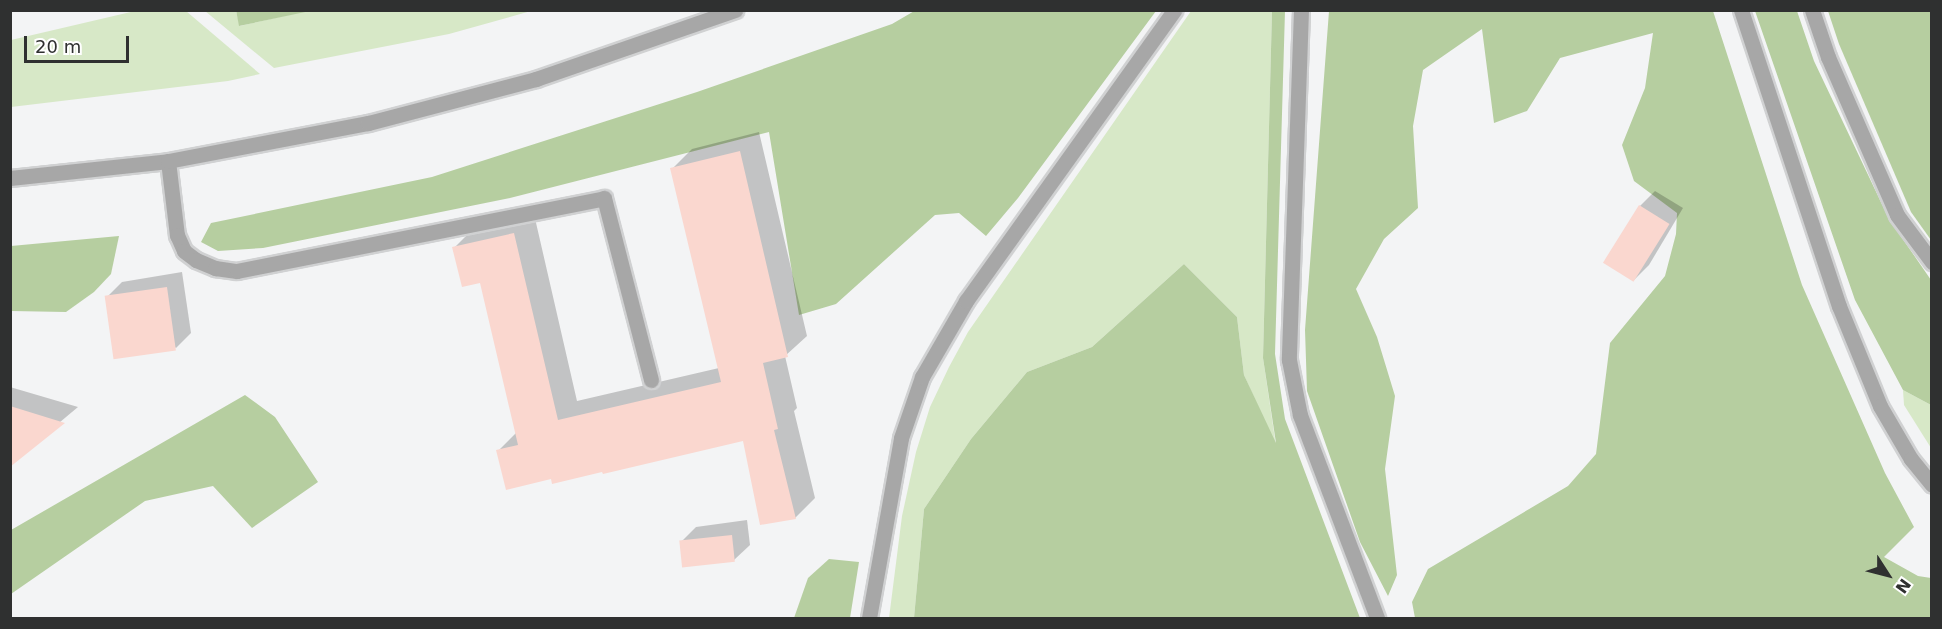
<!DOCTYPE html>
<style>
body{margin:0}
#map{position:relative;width:1942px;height:629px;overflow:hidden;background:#f3f4f5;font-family:"DejaVu Sans",sans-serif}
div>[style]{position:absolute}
.green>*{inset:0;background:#d7e8c7}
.forest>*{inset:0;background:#b6cea0}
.shadow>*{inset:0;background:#0003}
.building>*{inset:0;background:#fad7cf;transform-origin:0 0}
.roads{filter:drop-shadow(2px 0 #d0d1d2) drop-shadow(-2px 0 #d0d1d2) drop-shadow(0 2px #d0d1d2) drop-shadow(0 -2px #d0d1d2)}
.minor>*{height:15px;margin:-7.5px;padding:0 7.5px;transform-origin:7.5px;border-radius:7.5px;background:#a7a7a7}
span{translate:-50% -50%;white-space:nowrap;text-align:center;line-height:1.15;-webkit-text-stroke:4.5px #fff;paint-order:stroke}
.frame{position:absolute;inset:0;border:12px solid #2f3030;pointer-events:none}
.north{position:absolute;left:1858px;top:545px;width:60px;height:60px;-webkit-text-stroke:4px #fff;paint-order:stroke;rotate:126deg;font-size:16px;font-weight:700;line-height:24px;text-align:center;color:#2f3030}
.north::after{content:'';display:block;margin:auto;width:21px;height:27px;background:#2f3030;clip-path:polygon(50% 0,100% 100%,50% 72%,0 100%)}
.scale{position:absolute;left:24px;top:36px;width:105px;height:27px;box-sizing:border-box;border:3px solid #2f3030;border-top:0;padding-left:8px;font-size:18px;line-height:21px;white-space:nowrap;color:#2f3030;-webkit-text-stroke:4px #fff;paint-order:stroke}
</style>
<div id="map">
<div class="green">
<i style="clip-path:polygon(310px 10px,531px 11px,449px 34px,274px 68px,205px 11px,236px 11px,240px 26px)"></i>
<i style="clip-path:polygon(135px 11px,186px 11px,260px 74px,228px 81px,11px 107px,11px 40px)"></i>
<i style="clip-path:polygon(1191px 11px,1272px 11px,1263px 358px,1276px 446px,1244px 375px,1237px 317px,1184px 264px,1092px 347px,1027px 372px,971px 439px,924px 509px,914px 618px,889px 618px,902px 516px,916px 452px,930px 407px,949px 367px,968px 332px)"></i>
<i style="clip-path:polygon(1903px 390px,1931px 405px,1931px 448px,1904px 405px)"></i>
</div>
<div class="forest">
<i style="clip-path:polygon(236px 10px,310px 10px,310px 11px,239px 26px)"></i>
<i style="clip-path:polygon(916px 10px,1156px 11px,1018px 198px,986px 236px,959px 213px,935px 215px,836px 304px,799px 315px,769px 132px,510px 198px,263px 248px,218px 251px,201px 242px,211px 223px,432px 177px,697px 92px,892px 24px)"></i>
<i style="clip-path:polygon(1272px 11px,1285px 11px,1275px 354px,1285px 419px,1360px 618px,914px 618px,924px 509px,971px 439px,1027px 372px,1092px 347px,1184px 264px,1237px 317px,1244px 375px,1276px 443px,1263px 358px)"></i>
<i style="clip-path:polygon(1329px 11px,1713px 11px,1802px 285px,1885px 473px,1914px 527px,1884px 557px,1918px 576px,1931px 578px,1931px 618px,1415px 618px,1412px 602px,1428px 569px,1568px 486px,1596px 454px,1610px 343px,1665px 276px,1676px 234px,1677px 213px,1634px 181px,1622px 145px,1645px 88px,1653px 33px,1560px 58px,1527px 111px,1494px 123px,1482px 29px,1423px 70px,1413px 126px,1418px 208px,1384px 239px,1356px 289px,1377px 337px,1395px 396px,1385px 469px,1397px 575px,1388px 596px,1360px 542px,1307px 391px,1305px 330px)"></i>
<i style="clip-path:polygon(1755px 11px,1797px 11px,1814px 61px,1889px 219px,1931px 280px,1931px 405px,1903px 390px,1855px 300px)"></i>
<i style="clip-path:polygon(1828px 11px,1931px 11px,1931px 240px,1911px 212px,1839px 44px)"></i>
<i style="clip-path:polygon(119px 236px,111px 274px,94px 292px,66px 312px,11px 311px,11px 246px)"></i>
<i style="clip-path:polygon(245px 395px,275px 417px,318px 482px,252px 528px,213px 486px,145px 501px,11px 594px,11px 530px)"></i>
<i style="clip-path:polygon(829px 559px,859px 562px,850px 618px,794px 618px,808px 578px)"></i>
</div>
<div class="shadow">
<i style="clip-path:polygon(759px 132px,807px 336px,785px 356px,797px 408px,794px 411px,815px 498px,795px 518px,744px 439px,603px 470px,552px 477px,498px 451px,516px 433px,481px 281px,454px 248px,474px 228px,534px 214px,577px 401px,719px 368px,672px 169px,692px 149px)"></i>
<i style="clip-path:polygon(1655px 191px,1683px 208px,1649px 265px,1634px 280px,1640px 206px)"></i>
<i style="clip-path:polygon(182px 272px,191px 333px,176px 348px,107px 297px,122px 282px)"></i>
<i style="clip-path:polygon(10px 387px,78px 407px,10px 464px)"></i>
<i style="clip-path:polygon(747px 520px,750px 545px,734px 560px,681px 542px,696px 527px)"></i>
</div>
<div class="building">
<i style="clip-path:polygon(740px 151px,788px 357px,763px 363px,778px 429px,774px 430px,796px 519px,760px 525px,743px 441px,603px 474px,602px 472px,552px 484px,551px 479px,506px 490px,496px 450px,518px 445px,480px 283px,462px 287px,452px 247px,514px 233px,558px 420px,721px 382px,670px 168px)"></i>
<i style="left:1639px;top:205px;width:36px;height:68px;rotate:32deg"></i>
<i style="left:167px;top:287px;width:64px;height:63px;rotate:82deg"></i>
<i style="clip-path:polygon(10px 406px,65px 423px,10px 467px)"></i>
<i style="left:732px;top:535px;width:27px;height:53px;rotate:84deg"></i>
</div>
<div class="roads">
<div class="minor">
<i style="left:1301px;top:10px;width:350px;rotate:92deg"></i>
<i style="left:1289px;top:360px;width:56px;rotate:78.7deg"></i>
<i style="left:1300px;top:415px;width:217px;rotate:69.2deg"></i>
<i style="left:1741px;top:10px;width:312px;rotate:71.7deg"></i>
<i style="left:1839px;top:306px;width:108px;rotate:67.7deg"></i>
<i style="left:1880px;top:406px;width:61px;rotate:59.7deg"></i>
<i style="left:1911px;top:459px;width:33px;rotate:51deg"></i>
<i style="left:1812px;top:10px;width:50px;rotate:71.2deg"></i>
<i style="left:1828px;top:57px;width:172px;rotate:66.4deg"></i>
<i style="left:1897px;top:215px;width:59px;rotate:53.3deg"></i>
<i style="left:168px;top:161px;width:75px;rotate:83.1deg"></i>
<i style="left:177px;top:235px;width:17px;rotate:66deg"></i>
<i style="left:184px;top:251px;width:15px;rotate:37deg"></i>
<i style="left:196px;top:260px;width:21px;rotate:23deg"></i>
<i style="left:215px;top:268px;width:22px;rotate:8deg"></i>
<i style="left:237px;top:271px;width:374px;rotate:-11.2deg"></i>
<i style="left:604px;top:198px;width:188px;rotate:75.5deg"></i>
<i style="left:10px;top:178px;width:159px;rotate:-6.1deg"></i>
<i style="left:168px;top:161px;width:204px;rotate:-10.8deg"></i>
<i style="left:368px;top:123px;width:174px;rotate:-14.7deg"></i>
<i style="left:536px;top:79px;width:211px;rotate:-19.1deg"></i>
<i style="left:869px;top:618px;width:183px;rotate:-79.9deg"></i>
<i style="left:901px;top:438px;width:65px;rotate:-71deg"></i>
<i style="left:922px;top:377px;width:88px;rotate:-59.9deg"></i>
<i style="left:966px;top:301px;width:358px;rotate:-54.4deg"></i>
</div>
</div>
<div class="frame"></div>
<div class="north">N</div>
<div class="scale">20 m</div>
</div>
